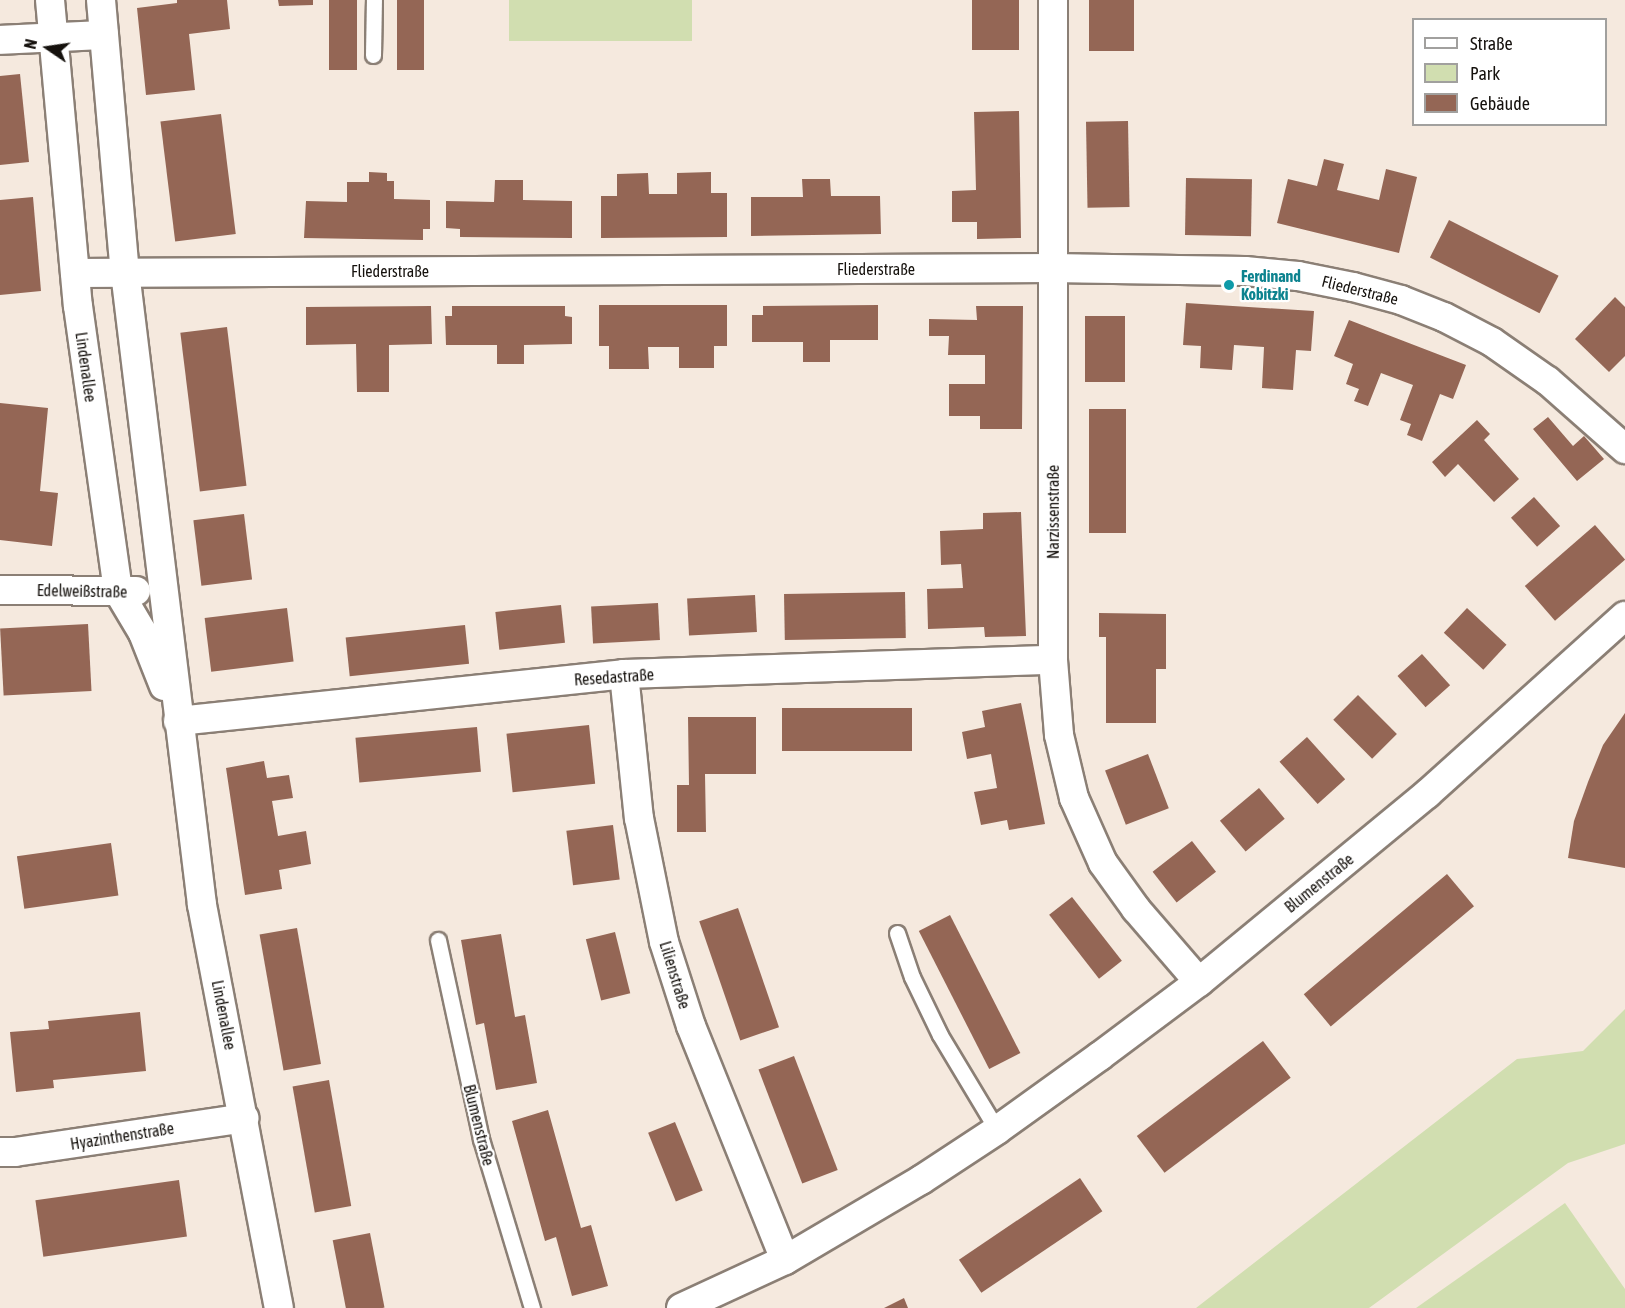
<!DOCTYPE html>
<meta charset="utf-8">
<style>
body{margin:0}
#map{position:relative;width:1625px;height:1308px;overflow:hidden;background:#f5e9de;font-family:"Asap Condensed",sans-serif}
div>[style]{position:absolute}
.green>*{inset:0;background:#d1deb0;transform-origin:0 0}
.building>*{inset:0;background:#946655;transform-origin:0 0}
.roads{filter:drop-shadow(2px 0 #8b7f75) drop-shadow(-2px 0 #8b7f75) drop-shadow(0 2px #8b7f75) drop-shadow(0 -2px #8b7f75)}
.lane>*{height:15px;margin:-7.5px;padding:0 7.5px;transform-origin:7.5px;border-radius:7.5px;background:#fff}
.street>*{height:28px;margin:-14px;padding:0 14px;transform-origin:14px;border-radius:14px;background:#fff}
.dots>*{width:16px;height:16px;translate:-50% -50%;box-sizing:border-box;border:3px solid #fff;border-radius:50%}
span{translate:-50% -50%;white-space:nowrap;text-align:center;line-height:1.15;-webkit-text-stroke:4.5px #fff;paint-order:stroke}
.street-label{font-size:16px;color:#15110d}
.culture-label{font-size:16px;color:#0d838f;font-weight:700}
.left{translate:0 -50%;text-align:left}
.legend{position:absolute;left:1412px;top:18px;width:195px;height:108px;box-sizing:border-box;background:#fff;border:2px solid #a1a09e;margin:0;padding:8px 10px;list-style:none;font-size:18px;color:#15110d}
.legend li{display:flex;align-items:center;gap:12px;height:30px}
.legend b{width:30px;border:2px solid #a1a09e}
.north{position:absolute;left:18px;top:18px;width:60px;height:60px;-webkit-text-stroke:4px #fff;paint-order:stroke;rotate:283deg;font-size:16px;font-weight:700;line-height:24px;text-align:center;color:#15110d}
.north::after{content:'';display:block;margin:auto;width:21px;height:27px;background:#15110d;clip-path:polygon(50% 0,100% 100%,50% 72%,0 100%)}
</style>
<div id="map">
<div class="green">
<i style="left:509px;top:0;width:183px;height:41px"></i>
<i style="clip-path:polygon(1625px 1009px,1625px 1144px,1568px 1163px,1369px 1308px,1196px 1308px,1517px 1059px,1583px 1051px)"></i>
<i style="clip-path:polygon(1565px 1203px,1625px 1289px,1625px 1308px,1416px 1308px)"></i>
</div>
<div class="building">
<i style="clip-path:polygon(177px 0,227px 0,230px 29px,189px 34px,195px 90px,146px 95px,137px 8px,177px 3px)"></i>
<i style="clip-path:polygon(278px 0,313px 0,313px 5px,279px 6px)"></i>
<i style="left:329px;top:0;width:28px;height:70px"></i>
<i style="left:397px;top:0;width:27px;height:70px"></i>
<i style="left:972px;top:0;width:47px;height:50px"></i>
<i style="left:1089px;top:0;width:45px;height:51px"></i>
<i style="clip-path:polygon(20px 74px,29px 162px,0 165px,0 76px)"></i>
<i style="clip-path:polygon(1019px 111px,1021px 238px,977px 239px,977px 222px,952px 222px,952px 191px,976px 190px,974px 112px)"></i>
<i style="left:221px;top:114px;width:121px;height:61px;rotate:83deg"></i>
<i style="left:1128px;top:121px;width:86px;height:42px;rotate:89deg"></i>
<i style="clip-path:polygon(1324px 159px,1344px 164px,1337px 190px,1379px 200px,1386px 169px,1417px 177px,1399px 253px,1277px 223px,1288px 179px,1317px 186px)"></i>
<i style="clip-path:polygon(369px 172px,387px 173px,387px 181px,394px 181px,394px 199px,430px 200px,430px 229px,423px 229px,423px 240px,304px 238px,306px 201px,347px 202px,347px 182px,369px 182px)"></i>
<i style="clip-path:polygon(711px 172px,711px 193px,727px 193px,727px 237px,601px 238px,601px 196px,617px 196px,617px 174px,648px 173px,649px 194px,677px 194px,677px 173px)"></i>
<i style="left:1186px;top:178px;width:66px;height:57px;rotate:1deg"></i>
<i style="clip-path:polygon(802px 179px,830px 179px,831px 196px,880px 196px,881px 234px,751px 236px,751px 197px,803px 197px)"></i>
<i style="clip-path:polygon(495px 180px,523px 180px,523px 200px,572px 201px,572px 238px,460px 237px,460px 229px,446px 228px,446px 201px,494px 202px)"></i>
<i style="clip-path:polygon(33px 197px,41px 291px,0 295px,0 200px)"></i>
<i style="left:1449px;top:220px;width:123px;height:42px;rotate:27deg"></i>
<i style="clip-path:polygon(1615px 297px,1625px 307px,1625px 356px,1609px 372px,1575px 339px)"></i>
<i style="clip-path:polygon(1186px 303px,1314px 311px,1311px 351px,1296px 350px,1293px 390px,1262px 388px,1264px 347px,1234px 345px,1232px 370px,1200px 368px,1201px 346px,1183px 345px)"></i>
<i style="clip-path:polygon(599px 305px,727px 305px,727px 346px,714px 346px,714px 368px,679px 368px,679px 347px,648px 347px,649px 369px,609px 369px,609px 346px,599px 346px)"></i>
<i style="clip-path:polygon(878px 305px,878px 340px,830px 340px,830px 362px,803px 362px,803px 342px,752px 342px,752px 315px,763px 315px,763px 306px)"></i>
<i style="clip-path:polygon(431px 306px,432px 344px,389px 345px,389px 392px,357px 392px,356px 344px,306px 345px,306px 307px)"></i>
<i style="clip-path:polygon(452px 306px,565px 306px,565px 316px,572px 317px,572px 344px,524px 345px,524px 364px,497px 364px,497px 345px,446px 345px,445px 316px,452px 316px)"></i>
<i style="clip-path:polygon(976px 306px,1023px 306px,1022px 429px,980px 429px,980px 416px,949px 416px,949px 384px,985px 384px,985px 355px,948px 355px,949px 336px,929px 336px,929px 319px,977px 320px)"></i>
<i style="left:1085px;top:316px;width:40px;height:66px"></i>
<i style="clip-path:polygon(1349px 320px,1466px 365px,1453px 399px,1440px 394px,1422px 441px,1407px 435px,1411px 424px,1400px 420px,1413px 385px,1381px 373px,1368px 406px,1354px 401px,1359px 389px,1346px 384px,1353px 364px,1334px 356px)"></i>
<i style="left:227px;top:327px;width:160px;height:47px;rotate:83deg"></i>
<i style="clip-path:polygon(0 403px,48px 408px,40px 491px,58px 493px,52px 546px,0 540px)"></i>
<i style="left:1089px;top:409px;width:37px;height:124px"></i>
<i style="clip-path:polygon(1548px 417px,1573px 446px,1584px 436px,1604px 459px,1577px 481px,1533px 429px)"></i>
<i style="clip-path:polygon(1477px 420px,1490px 434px,1484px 440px,1519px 479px,1494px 502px,1458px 464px,1445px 477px,1432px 462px)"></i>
<i style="left:1534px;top:497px;width:39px;height:31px;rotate:48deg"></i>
<i style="clip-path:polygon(1021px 512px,1026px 636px,985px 637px,984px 627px,928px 629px,927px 589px,963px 588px,961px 564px,941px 565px,940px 531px,983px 529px,983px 513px)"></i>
<i style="left:244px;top:514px;width:66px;height:51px;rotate:83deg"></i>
<i style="left:1595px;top:525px;width:46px;height:93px;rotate:49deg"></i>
<i style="left:905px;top:592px;width:46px;height:121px;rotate:89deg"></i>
<i style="left:755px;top:595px;width:37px;height:68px;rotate:87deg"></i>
<i style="left:658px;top:603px;width:37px;height:67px;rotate:87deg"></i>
<i style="left:561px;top:605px;width:38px;height:66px;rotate:84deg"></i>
<i style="left:287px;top:608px;width:54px;height:83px;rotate:83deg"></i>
<i style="left:1467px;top:608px;width:54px;height:34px;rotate:43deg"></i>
<i style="clip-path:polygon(1099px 613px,1166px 614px,1166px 669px,1156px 669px,1156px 723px,1106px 723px,1106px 637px,1099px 637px)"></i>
<i style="left:88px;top:624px;width:67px;height:88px;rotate:87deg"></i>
<i style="left:465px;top:625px;width:39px;height:120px;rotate:84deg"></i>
<i style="left:1422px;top:654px;width:42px;height:33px;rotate:48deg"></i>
<i style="left:1358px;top:695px;width:55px;height:35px;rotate:45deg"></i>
<i style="clip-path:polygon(1021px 703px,1045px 824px,1009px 830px,1007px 820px,981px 825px,974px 792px,997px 788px,991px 754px,967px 759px,962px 732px,985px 727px,982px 711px)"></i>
<i style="left:912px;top:708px;width:43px;height:130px;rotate:90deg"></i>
<i style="clip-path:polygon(1625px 713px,1625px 868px,1568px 858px,1574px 821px,1588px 782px,1603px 745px)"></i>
<i style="clip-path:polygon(688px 717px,756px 717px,756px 774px,705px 774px,706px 832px,677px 832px,677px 785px,689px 785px)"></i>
<i style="left:589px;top:725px;width:59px;height:83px;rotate:84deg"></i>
<i style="left:477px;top:727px;width:45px;height:122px;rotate:85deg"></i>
<i style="left:1307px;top:737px;width:57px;height:37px;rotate:48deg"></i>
<i style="left:1148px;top:754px;width:58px;height:46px;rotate:69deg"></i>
<i style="clip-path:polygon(264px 761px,267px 778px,289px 775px,293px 798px,272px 801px,278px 836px,306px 831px,311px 864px,279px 870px,282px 889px,245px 895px,226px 768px)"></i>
<i style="left:1259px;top:788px;width:40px;height:51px;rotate:50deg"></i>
<i style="left:613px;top:825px;width:55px;height:47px;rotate:83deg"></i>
<i style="left:1192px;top:841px;width:39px;height:50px;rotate:52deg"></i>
<i style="left:111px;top:843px;width:53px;height:95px;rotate:82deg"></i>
<i style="left:1447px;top:874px;width:42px;height:187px;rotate:50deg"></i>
<i style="left:1072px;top:897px;width:81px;height:29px;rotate:52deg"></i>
<i style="left:738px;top:908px;width:126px;height:41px;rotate:71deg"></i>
<i style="left:950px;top:915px;width:155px;height:35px;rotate:63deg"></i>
<i style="left:297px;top:928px;width:138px;height:38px;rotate:80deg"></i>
<i style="left:615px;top:932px;width:63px;height:30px;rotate:76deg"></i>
<i style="clip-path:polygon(501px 934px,515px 1017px,525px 1015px,537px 1083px,496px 1090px,484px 1023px,476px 1025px,461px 940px)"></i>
<i style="clip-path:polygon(140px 1012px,146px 1071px,53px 1080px,54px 1088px,16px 1092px,10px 1032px,49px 1029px,48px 1021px)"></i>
<i style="left:1263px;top:1041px;width:46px;height:158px;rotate:53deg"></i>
<i style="left:794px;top:1056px;width:122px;height:38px;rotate:69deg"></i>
<i style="left:329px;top:1080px;width:128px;height:37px;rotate:80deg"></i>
<i style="clip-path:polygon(548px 1110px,581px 1228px,591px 1225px,608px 1286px,572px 1296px,556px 1237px,545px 1241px,512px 1121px)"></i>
<i style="left:675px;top:1122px;width:74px;height:29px;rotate:68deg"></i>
<i style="left:1080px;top:1178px;width:40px;height:146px;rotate:56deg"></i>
<i style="left:179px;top:1180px;width:57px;height:145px;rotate:82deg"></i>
<i style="left:370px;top:1233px;width:76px;height:38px;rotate:79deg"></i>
<i style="clip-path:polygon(904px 1298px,908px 1308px,884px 1308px)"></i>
</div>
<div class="roads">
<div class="lane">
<i style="left:373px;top:55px;width:55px;rotate:-89deg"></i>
<i style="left:897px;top:933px;width:46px;rotate:71.2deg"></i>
<i style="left:912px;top:977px;width:64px;rotate:64.2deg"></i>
<i style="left:940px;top:1035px;width:111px;rotate:59deg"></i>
<i style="left:438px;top:940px;width:204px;rotate:77.8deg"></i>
<i style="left:481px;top:1139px;width:177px;rotate:73.2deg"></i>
</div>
<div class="street">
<i style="left:50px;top:0;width:307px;rotate:84.8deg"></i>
<i style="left:78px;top:306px;width:288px;rotate:82deg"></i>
<i style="left:118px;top:591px;width:49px;rotate:59.2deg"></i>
<i style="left:143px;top:633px;width:57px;rotate:68.4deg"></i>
<i style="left:101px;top:0;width:273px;rotate:85deg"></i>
<i style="left:125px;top:272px;width:638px;rotate:83.06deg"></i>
<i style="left:202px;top:905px;width:410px;rotate:79.2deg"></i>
<i style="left:1053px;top:0;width:660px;rotate:90deg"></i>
<i style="left:1053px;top:660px;width:75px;rotate:85.4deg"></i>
<i style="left:1059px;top:735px;width:65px;rotate:76.6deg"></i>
<i style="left:1074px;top:798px;width:71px;rotate:66deg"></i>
<i style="left:1103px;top:863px;width:57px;rotate:54.3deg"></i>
<i style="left:1136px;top:909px;width:96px;rotate:49.2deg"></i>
<i style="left:0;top:40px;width:104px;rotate:-2.8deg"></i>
<i style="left:75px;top:273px;width:978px;rotate:-0.29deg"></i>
<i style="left:1053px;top:268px;width:192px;rotate:0.9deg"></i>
<i style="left:1245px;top:271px;width:53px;rotate:5.4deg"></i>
<i style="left:1298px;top:276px;width:56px;rotate:11.3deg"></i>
<i style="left:1353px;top:287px;width:50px;rotate:15.2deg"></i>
<i style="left:1401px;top:300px;width:46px;rotate:21.6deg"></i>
<i style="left:1444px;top:317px;width:54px;rotate:27.5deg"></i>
<i style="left:1492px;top:342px;width:68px;rotate:34.9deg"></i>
<i style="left:1548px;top:381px;width:103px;rotate:41.4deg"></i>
<i style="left:0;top:590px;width:136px;rotate:0.4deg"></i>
<i style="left:624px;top:674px;width:145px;rotate:84.1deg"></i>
<i style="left:639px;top:818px;width:126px;rotate:78.6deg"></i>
<i style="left:664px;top:942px;width:88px;rotate:72.2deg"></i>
<i style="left:691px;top:1026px;width:252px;rotate:68.1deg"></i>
<i style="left:178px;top:721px;width:448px;rotate:-6deg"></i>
<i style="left:624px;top:674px;width:429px;rotate:-1.9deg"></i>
<i style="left:0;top:1152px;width:15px"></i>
<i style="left:15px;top:1152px;width:232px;rotate:-8.4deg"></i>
<i style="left:681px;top:1308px;width:115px;rotate:-24.8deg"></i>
<i style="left:785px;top:1260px;width:158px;rotate:-30.5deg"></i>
<i style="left:921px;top:1180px;width:91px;rotate:-33.3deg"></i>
<i style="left:997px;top:1130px;width:127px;rotate:-35.7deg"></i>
<i style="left:1100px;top:1056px;width:124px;rotate:-36.8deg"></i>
<i style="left:1199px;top:982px;width:296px;rotate:-39.5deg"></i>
<i style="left:1427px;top:794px;width:266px;rotate:-42deg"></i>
</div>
</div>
<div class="dots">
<i style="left:1229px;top:285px;background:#0f9aa8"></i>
</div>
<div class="street-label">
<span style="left:876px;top:269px">Fliederstraße</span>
<span style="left:390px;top:271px">Fliederstraße</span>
<span style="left:1360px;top:290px;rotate:14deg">Fliederstraße</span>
<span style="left:86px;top:367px;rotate:82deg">Lindenallee</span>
<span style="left:1053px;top:512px;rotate:-90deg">Narzissenstraße</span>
<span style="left:82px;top:591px;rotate:1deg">Edelweißstraße</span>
<span style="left:614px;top:677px;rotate:-4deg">Resedastraße</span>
<span style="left:1319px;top:883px;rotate:-39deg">Blumenstraße</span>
<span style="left:675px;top:975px;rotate:73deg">Lilienstraße</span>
<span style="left:224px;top:1015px;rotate:79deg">Lindenallee</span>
<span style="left:479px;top:1125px;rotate:76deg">Blumenstraße</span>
<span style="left:122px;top:1136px;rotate:-9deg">Hyazinthenstraße</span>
</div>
<div class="culture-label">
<span class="left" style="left:1241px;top:285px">Ferdinand<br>Kobitzki</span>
</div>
<ul class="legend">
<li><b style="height:8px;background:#fff"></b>Straße</li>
<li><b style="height:16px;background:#d1deb0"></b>Park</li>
<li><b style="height:16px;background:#946655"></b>Gebäude</li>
</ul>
<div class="north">N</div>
</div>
